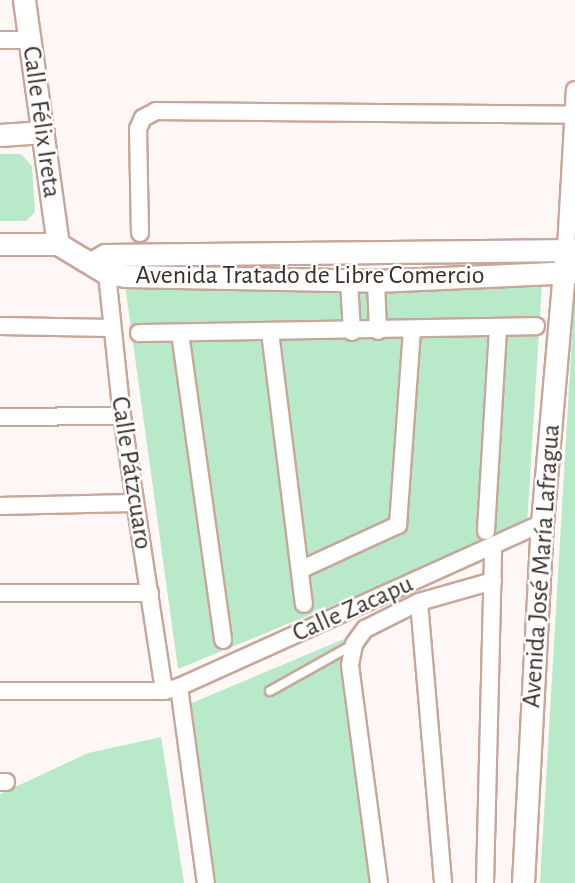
<!DOCTYPE html>
<meta charset="utf-8">
<style>
body{margin:0}
#map{position:relative;width:575px;height:883px;overflow:hidden;background:#fff7f5;font-family:"Alegreya Sans",sans-serif}
div>[style]{position:absolute}
.green>*{inset:0;background:#b8eaca}
.roads{filter:drop-shadow(2px 0 #c8a699) drop-shadow(-2px 0 #c8a699) drop-shadow(0 2px #c8a699) drop-shadow(0 -2px #c8a699)}
.lane>*{height:8px;margin:-4px;padding:0 4px;transform-origin:4px;border-radius:4px;background:#fff}
.street>*{height:16px;margin:-8px;padding:0 8px;transform-origin:8px;border-radius:8px;background:#fff}
.secondary>*{height:21px;margin:-10.5px;padding:0 10.5px;transform-origin:10.5px;border-radius:10.5px;background:#fff}
span{translate:-50% -50%;white-space:nowrap;text-align:center;line-height:1.15;-webkit-text-stroke:5px #fff;paint-order:stroke}
.street-label{font-size:26px;color:#3c2e29}
</style>
<div id="map">
<div class="green">
<i style="clip-path:polygon(0 154px,21px 154px,32px 166px,35px 212px,26px 221px,0 221px)"></i>
<i style="clip-path:polygon(542px 284px,527px 526px,178px 669px,125px 285px)"></i>
<i style="clip-path:polygon(575px 285px,575px 883px,540px 883px)"></i>
<i style="clip-path:polygon(344px 639px,369px 883px,212px 883px,187px 705px)"></i>
<i style="clip-path:polygon(161px 737px,184px 883px,0 883px,0 794px,88px 753px)"></i>
</div>
<div class="roads">
<div class="lane">
<i style="left:270px;top:691px;width:96px;rotate:-29.2deg"></i>
</div>
<div class="street">
<i style="left:0;top:40px;width:30px"></i>
<i style="left:140px;top:233px;width:104px;rotate:-91.1deg"></i>
<i style="left:138px;top:129px;width:12px;rotate:-66deg"></i>
<i style="left:143px;top:118px;width:15px;rotate:-28deg"></i>
<i style="left:156px;top:111px;width:419px;rotate:0.5deg"></i>
<i style="left:566px;top:249px;width:159px;rotate:-86.8deg"></i>
<i style="left:106px;top:264px;width:153px;rotate:84deg"></i>
<i style="left:122px;top:416px;width:278px;rotate:81.3deg"></i>
<i style="left:349px;top:281px;width:51px;rotate:86.6deg"></i>
<i style="left:376px;top:281px;width:50px;rotate:87.7deg"></i>
<i style="left:0;top:326px;width:110px;rotate:1deg"></i>
<i style="left:270px;top:332px;width:274px;rotate:82.9deg"></i>
<i style="left:139px;top:333px;width:397px;rotate:-1deg"></i>
<i style="left:180px;top:333px;width:310px;rotate:82deg"></i>
<i style="left:0;top:417px;width:122px;rotate:-0.5deg"></i>
<i style="left:0;top:506px;width:135px;rotate:-1.3deg"></i>
<i style="left:486px;top:531px;width:203px;rotate:-86.6deg"></i>
<i style="left:300px;top:570px;width:108px;rotate:-24.7deg"></i>
<i style="left:398px;top:525px;width:196px;rotate:-85.9deg"></i>
<i style="left:0;top:593px;width:150px"></i>
<i style="left:419px;top:602px;width:282px;rotate:85.1deg"></i>
<i style="left:179px;top:687px;width:198px;rotate:82.2deg"></i>
<i style="left:0;top:691px;width:164px"></i>
<i style="left:164px;top:691px;width:16px;rotate:-15deg"></i>
<i style="left:179px;top:687px;width:398px;rotate:-24.3deg"></i>
<i style="left:0;top:782px;width:6px"></i>
<i style="left:379px;top:883px;width:220px;rotate:-97.6deg"></i>
<i style="left:350px;top:665px;width:21px;rotate:-79deg"></i>
<i style="left:354px;top:644px;width:19px;rotate:-54deg"></i>
<i style="left:365px;top:629px;width:60px;rotate:-26.6deg"></i>
<i style="left:419px;top:602px;width:77px;rotate:-15.8deg"></i>
<i style="left:485px;top:883px;width:337px;rotate:-88.6deg"></i>
</div>
<div class="secondary">
<i style="left:24px;top:0;width:246px;rotate:82.1deg"></i>
<i style="left:0;top:135px;width:43px;rotate:-4deg"></i>
<i style="left:0;top:244px;width:58px"></i>
<i style="left:58px;top:244px;width:56px;rotate:31.1deg"></i>
<i style="left:106px;top:273px;width:19px;rotate:9deg"></i>
<i style="left:125px;top:276px;width:251px;rotate:1.1deg"></i>
<i style="left:376px;top:281px;width:199px;rotate:-2.6deg"></i>
<i style="left:91px;top:263px;width:16px;rotate:-30deg"></i>
<i style="left:105px;top:255px;width:470px;rotate:-0.6deg"></i>
<i style="left:523px;top:883px;width:361px;rotate:-87deg"></i>
<i style="left:542px;top:523px;width:275px;rotate:-85deg"></i>
</div>
</div>
<div class="street-label">
<span style="left:41px;top:122px;rotate:82deg">Calle Félix Ireta</span>
<span style="left:310px;top:276px">Avenida Tratado de Libre Comercio</span>
<span style="left:131px;top:473px;rotate:81deg">Calle Pátzcuaro</span>
<span style="left:542px;top:566px;rotate:-86deg">Avenida José María Lafragua</span>
<span style="left:353px;top:609px;rotate:-24deg">Calle Zacapu</span>
</div>
</div>
